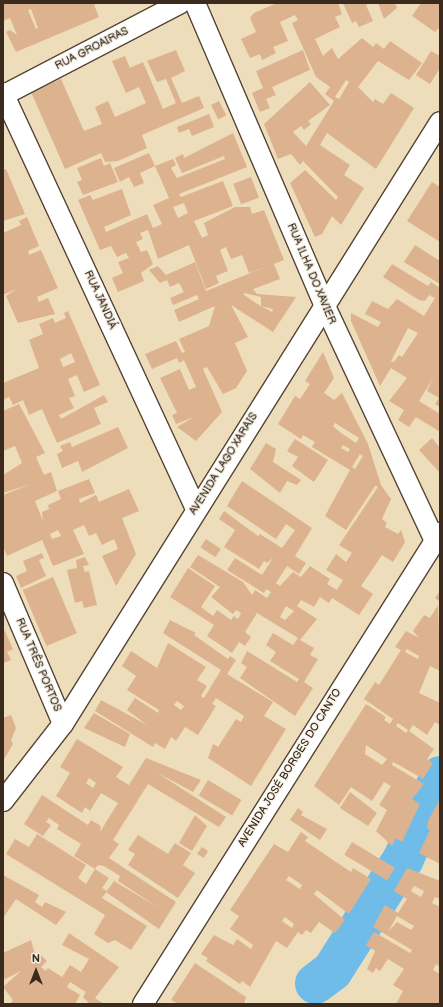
<!DOCTYPE html>
<meta charset="utf-8">
<style>
body{margin:0}
#map{position:relative;width:443px;height:1007px;overflow:hidden;background:#edb;font-family:"Balsamiq Sans",sans-serif}
div>[style]{position:absolute}
.river>*{height:41px;margin:-20.5px;padding:0 20.5px;transform-origin:20.5px;border-radius:20.5px;background:#6fbce9}
.building>*{inset:0;background:#dcb38e;transform-origin:0 0}
.roads{filter:drop-shadow(1px 0 #564536) drop-shadow(-1px 0 #564536) drop-shadow(0 1px #564536) drop-shadow(0 -1px #564536)}
.street>*{height:20px;margin:-10px;padding:0 10px;transform-origin:10px;border-radius:10px;background:#fff}
span{translate:-50% -50%;white-space:nowrap;text-align:center;line-height:1.15;-webkit-text-stroke:3px #f7f3e8;paint-order:stroke}
.street-label{font-size:11px;color:#3b2a1e}
.frame{position:absolute;inset:0;border:4px solid #3b2a1e;pointer-events:none}
.north{position:absolute;left:16px;top:951px;width:40px;height:40px;-webkit-text-stroke:3px #f7f3e8;paint-order:stroke;rotate:0deg;font-size:11px;font-weight:700;line-height:16px;text-align:center;color:#3b2a1e}
.north::after{content:'';display:block;margin:auto;width:14px;height:18px;background:#3b2a1e;clip-path:polygon(50% 0,100% 100%,50% 72%,0 100%)}
</style>
<div id="map">
<div class="river">
<i style="left:315px;top:983px;width:21px;rotate:-37deg"></i>
<i style="left:332px;top:970px;width:133px;rotate:-57.6deg"></i>
<i style="left:403px;top:858px;width:90px;rotate:-65.7deg"></i>
</div>
<div class="building">
<i style="clip-path:polygon(evenodd,3px 3px,98px 3px,94px 5px,99px 17px,16px 52px,6px 32px,10px 30px,17px 35px,10px 18px,3px 21px,3px 3px,31px 9px,38px 28px,36px 29px,28px 10px,31px 9px)"></i>
<i style="clip-path:polygon(evenodd,277px 3px,338px 3px,342px 14px,335px 17px,340px 27px,315px 39px,323px 56px,332px 48px,338px 59px,362px 38px,373px 47px,376px 43px,384px 49px,390px 41px,422px 63px,409px 80px,378px 61px,358px 87px,373px 102px,375px 99px,383px 104px,391px 93px,414px 108px,376px 169px,327px 133px,320px 145px,350px 165px,344px 175px,364px 188px,341px 225px,332px 216px,322px 234px,315px 237px,290px 183px,305px 170px,336px 200px,338px 197px,303px 161px,300px 165px,291px 154px,278px 159px,264px 124px,310px 82px,330px 105px,308px 121px,311px 124px,304px 130px,301px 126px,293px 132px,306px 146px,334px 101px,325px 94px,330px 87px,316px 77px,292px 23px,298px 20px,295px 15px,280px 22px,288px 41px,273px 47px,276px 53px,262px 60px,260px 54px,250px 58px,241px 39px,256px 32px,250px 18px,254px 13px,277px 3px,346px 80px,349px 82px,339px 99px,335px 97px,346px 80px)"></i>
<i style="clip-path:polygon(343px 3px,371px 3px,366px 5px,373px 21px,359px 27px,356px 21px,352px 23px)"></i>
<i style="clip-path:polygon(378px 3px,395px 3px,397px 8px,384px 19px)"></i>
<i style="clip-path:polygon(421px 3px,440px 3px,440px 27px,435px 32px,412px 16px)"></i>
<i style="clip-path:polygon(176px 50px,185px 71px,171px 78px,182px 103px,199px 96px,204px 108px,142px 135px,147px 148px,118px 161px,105px 162px,101px 153px,65px 169px,31px 92px,61px 79px,84px 131px,102px 124px,95px 107px,108px 101px,115px 117px,146px 103px,139px 87px,126px 93px,112px 61px,125px 56px,130px 68px,143px 62px,163px 109px,176px 103px,166px 79px,157px 82px,147px 61px)"></i>
<i style="clip-path:polygon(303px 50px,310px 70px,272px 87px,276px 95px,266px 99px,270px 108px,260px 112px,252px 93px,263px 88px,256px 71px)"></i>
<i style="clip-path:polygon(431px 51px,440px 56px,440px 68px,430px 84px,416px 75px)"></i>
<i style="left:219px;top:101px;width:16px;height:9px;rotate:63deg"></i>
<i style="clip-path:polygon(209px 114px,214px 127px,192px 136px,189px 129px,179px 133px,177px 127px)"></i>
<i style="clip-path:polygon(evenodd,233px 133px,247px 167px,179px 194px,181px 197px,223px 181px,233px 206px,194px 221px,202px 238px,208px 235px,204px 223px,235px 207px,250px 207px,252px 214px,264px 210px,284px 260px,274px 264px,280px 279px,253px 289px,257px 294px,296px 297px,273px 332px,231px 305px,248px 337px,235px 343px,247px 371px,236px 388px,223px 394px,207px 367px,203px 369px,222px 412px,196px 441px,177px 427px,194px 417px,176px 424px,172px 415px,177px 413px,160px 378px,180px 369px,189px 390px,196px 387px,184px 360px,179px 363px,177px 358px,152px 369px,145px 354px,176px 341px,182px 353px,185px 352px,179px 339px,209px 326px,215px 306px,179px 322px,174px 310px,199px 299px,197px 295px,173px 305px,170px 298px,184px 292px,179px 283px,170px 287px,167px 280px,160px 283px,149px 270px,158px 266px,166px 275px,195px 262px,206px 291px,268px 266px,249px 273px,242px 255px,231px 259px,226px 247px,220px 250px,228px 271px,216px 276px,219px 283px,206px 289px,189px 245px,158px 259px,148px 230px,140px 233px,143px 239px,136px 242px,141px 252px,147px 250px,153px 264px,141px 273px,144px 281px,118px 292px,112px 278px,123px 273px,118px 262px,129px 258px,126px 253px,117px 257px,111px 246px,100px 250px,78px 200px,90px 195px,93px 200px,122px 189px,131px 215px,104px 227px,106px 232px,147px 214px,153px 228px,162px 224px,153px 205px,169px 198px,155px 166px,173px 159px,176px 165px,171px 168px,177px 178px,225px 159px,224px 156px,182px 173px,175px 158px,183px 154px,184px 158px,233px 133px,184px 203px,188px 213px,178px 218px,173px 207px,184px 203px,233px 133px,244px 293px,261px 297px,261px 306px,273px 309px,272px 312px,259px 305px,244px 295px,244px 293px)"></i>
<i style="clip-path:polygon(149px 153px,155px 166px,140px 173px,144px 183px,134px 187px,129px 177px,120px 182px,114px 168px)"></i>
<i style="clip-path:polygon(101px 158px,104px 166px,110px 163px,118px 182px,83px 195px,77px 182px,82px 180px,77px 168px)"></i>
<i style="clip-path:polygon(6px 169px,25px 214px,3px 221px,3px 170px)"></i>
<i style="left:251px;top:177px;width:22px;height:19px;rotate:69deg"></i>
<i style="clip-path:polygon(432px 182px,440px 187px,440px 242px,407px 221px)"></i>
<i style="clip-path:polygon(27px 217px,39px 246px,28px 251px,29px 255px,41px 250px,58px 288px,37px 297px,39px 302px,48px 298px,55px 314px,18px 323px,6px 296px,16px 289px,3px 295px,3px 233px,21px 225px,19px 221px)"></i>
<i style="clip-path:polygon(415px 245px,440px 261px,440px 284px,404px 262px)"></i>
<i style="clip-path:polygon(evenodd,392px 264px,428px 286px,431px 282px,440px 288px,440px 407px,435px 404px,439px 398px,427px 391px,433px 378px,419px 401px,440px 414px,440px 432px,416px 417px,409px 427px,398px 420px,404px 410px,389px 401px,407px 378px,391px 368px,380px 386px,351px 321px,351px 313px,378px 327px,381px 322px,365px 314px,372px 301px,388px 309px,397px 299px,424px 316px,435px 298px,429px 295px,425px 301px,419px 300px,383px 277px,392px 264px,408px 328px,418px 333px,402px 357px,399px 355px,394px 362px,391px 361px,408px 328px)"></i>
<i style="clip-path:polygon(evenodd,68px 311px,100px 385px,84px 392px,77px 375px,68px 379px,75px 396px,69px 398px,74px 408px,59px 415px,61px 419px,104px 395px,108px 402px,94px 408px,101px 424px,57px 443px,42px 409px,29px 415px,23px 400px,13px 405px,9px 397px,3px 400px,3px 383px,39px 368px,29px 340px,43px 334px,39px 324px,53px 318px,55px 323px,66px 318px,64px 313px,68px 311px,71px 353px,75px 362px,63px 367px,60px 359px,71px 353px)"></i>
<i style="clip-path:polygon(evenodd,323px 352px,334px 378px,324px 393px,334px 400px,342px 393px,368px 444px,381px 485px,391px 499px,382px 519px,387px 523px,385px 527px,398px 534px,401px 530px,405px 542px,393px 562px,382px 555px,361px 586px,373px 594px,359px 615px,332px 598px,329px 603px,320px 597px,314px 607px,301px 600px,297px 606px,317px 619px,300px 640px,314px 648px,310px 655px,318px 659px,304px 682px,313px 688px,295px 716px,240px 678px,247px 667px,241px 663px,247px 651px,297px 682px,299px 679px,270px 661px,276px 652px,266px 645px,273px 633px,293px 645px,298px 638px,257px 613px,245px 632px,251px 637px,245px 646px,239px 642px,232px 653px,207px 636px,214px 625px,170px 597px,188px 568px,215px 586px,201px 607px,213px 616px,217px 610px,231px 620px,234px 616px,238px 619px,241px 613px,236px 610px,233px 614px,211px 597px,220px 587px,190px 567px,198px 555px,243px 582px,252px 595px,255px 590px,267px 598px,271px 592px,266px 589px,264px 593px,227px 570px,235px 558px,262px 575px,273px 558px,267px 563px,264px 561px,259px 569px,224px 547px,235px 530px,219px 519px,224px 511px,258px 536px,260px 534px,282px 548px,295px 530px,286px 524px,276px 539px,227px 506px,242px 481px,312px 528px,295px 556px,306px 563px,299px 574px,287px 566px,276px 583px,280px 586px,293px 572px,301px 577px,310px 566px,330px 579px,327px 584px,337px 590px,343px 580px,326px 570px,336px 554px,346px 562px,352px 553px,339px 545px,378px 487px,375px 486px,346px 530px,325px 516px,350px 470px,312px 447px,315px 442px,303px 435px,301px 439px,278px 424px,295px 396px,300px 399px,310px 384px,305px 381px,323px 352px,335px 423px,359px 438px,356px 443px,341px 433px,333px 426px,335px 423px,323px 352px,343px 445px,350px 449px,348px 452px,341px 448px,343px 445px,323px 352px,360px 454px,363px 456px,355px 469px,352px 467px,360px 454px,323px 352px,286px 606px,294px 611px,285px 620px,280px 617px,286px 606px)"></i>
<i style="clip-path:polygon(evenodd,19px 404px,45px 453px,36px 457px,44px 475px,51px 472px,57px 491px,35px 501px,43px 521px,42px 512px,49px 509px,48px 505px,61px 499px,58px 491px,89px 479px,95px 493px,79px 499px,80px 503px,96px 495px,99px 502px,129px 489px,139px 511px,122px 518px,136px 554px,116px 586px,102px 556px,118px 549px,114px 539px,102px 545px,96px 533px,89px 536px,84px 525px,73px 530px,84px 554px,53px 566px,42px 540px,7px 556px,3px 546px,3px 495px,31px 484px,3px 493px,3px 475px,22px 463px,15px 446px,3px 451px,3px 411px,19px 404px,58px 530px,61px 536px,52px 539px,50px 534px,58px 530px)"></i>
<i style="clip-path:polygon(118px 427px,128px 448px,82px 472px,78px 461px,62px 468px,57px 454px,63px 451px,60px 446px,70px 442px,72px 447px)"></i>
<i style="clip-path:polygon(432px 438px,440px 448px,440px 473px,419px 450px)"></i>
<i style="clip-path:polygon(295px 439px,328px 460px,314px 482px,292px 466px,298px 457px,287px 451px)"></i>
<i style="clip-path:polygon(266px 443px,276px 449px,273px 462px,301px 480px,297px 485px,287px 481px,280px 493px,250px 469px)"></i>
<i style="left:206px;top:539px;width:18px;height:10px;rotate:34deg"></i>
<i style="clip-path:polygon(42px 553px,44px 558px,39px 560px,46px 576px,21px 588px,16px 576px,27px 571px,23px 561px)"></i>
<i style="clip-path:polygon(85px 557px,89px 565px,83px 566px,85px 572px,89px 571px,97px 605px,84px 608px,82px 601px,75px 603px,67px 570px,77px 568px,76px 560px)"></i>
<i style="left:53px;top:577px;width:61px;height:33px;rotate:67deg"></i>
<i style="clip-path:polygon(440px 591px,440px 602px,435px 598px)"></i>
<i style="clip-path:polygon(evenodd,438px 605px,440px 671px,430px 666px,419px 693px,440px 703px,440px 725px,435px 722px,427px 735px,413px 725px,409px 731px,434px 749px,427px 759px,433px 763px,423px 779px,399px 765px,393px 762px,392px 765px,424px 784px,412px 799px,420px 804px,402px 842px,396px 838px,392px 846px,376px 831px,387px 810px,379px 805px,391px 786px,384px 782px,372px 801px,351px 787px,339px 805px,314px 786px,366px 704px,386px 717px,384px 720px,390px 724px,393px 719px,364px 699px,375px 682px,379px 685px,401px 650px,395px 647px,406px 631px,419px 638px,413px 631px,424px 615px,430px 618px,438px 605px,407px 649px,419px 656px,418px 659px,405px 652px,407px 649px,438px 605px,398px 723px,408px 730px,406px 733px,396px 726px,398px 723px,438px 605px,366px 745px,387px 759px,382px 765px,365px 754px,366px 745px)"></i>
<i style="clip-path:polygon(evenodd,170px 620px,196px 633px,194px 635px,228px 659px,230px 656px,236px 660px,227px 674px,273px 702px,264px 716px,286px 729px,251px 786px,208px 758px,213px 744px,218px 747px,236px 719px,241px 722px,244px 716px,216px 698px,212px 704px,216px 706px,198px 735px,185px 727px,176px 741px,171px 737px,165px 749px,155px 743px,153px 747px,95px 711px,101px 700px,147px 725px,127px 710px,135px 698px,158px 713px,159px 710px,127px 690px,136px 676px,122px 666px,131px 651px,157px 668px,168px 643px,206px 667px,197px 680px,207px 686px,201px 696px,204px 698px,221px 670px,163px 633px,170px 620px,177px 701px,184px 706px,181px 710px,174px 705px,177px 701px)"></i>
<i style="clip-path:polygon(3px 627px,13px 649px,7px 652px,11px 660px,3px 663px)"></i>
<i style="clip-path:polygon(94px 713px,130px 734px,125px 747px,84px 728px)"></i>
<i style="clip-path:polygon(11px 715px,16px 728px,11px 740px,13px 744px,3px 761px,3px 718px)"></i>
<i style="clip-path:polygon(evenodd,77px 739px,123px 767px,116px 777px,129px 785px,146px 758px,201px 780px,193px 792px,156px 772px,226px 817px,219px 827px,148px 784px,113px 840px,119px 844px,109px 858px,176px 902px,159px 929px,106px 892px,114px 881px,159px 908px,118px 881px,120px 876px,104px 866px,98px 865px,95px 869px,109px 878px,102px 888px,107px 891px,102px 898px,147px 926px,131px 950px,115px 940px,108px 943px,94px 934px,105px 915px,6px 854px,15px 839px,29px 847px,37px 834px,86px 865px,78px 878px,86px 884px,95px 869px,74px 856px,81px 844px,57px 829px,59px 825px,49px 818px,46px 822px,51px 825px,43px 836px,24px 824px,42px 795px,88px 825px,91px 820px,101px 826px,100px 832px,118px 803px,101px 793px,90px 811px,85px 807px,82px 813px,56px 796px,70px 773px,60px 767px,77px 739px,89px 778px,96px 783px,93px 788px,86px 783px,89px 778px)"></i>
<i style="left:208px;top:780px;width:39px;height:18px;rotate:31deg"></i>
<i style="clip-path:polygon(350px 792px,377px 813px,368px 826px,340px 808px)"></i>
<i style="clip-path:polygon(440px 799px,440px 864px,419px 853px,430px 830px,427px 828px,428px 821px)"></i>
<i style="clip-path:polygon(298px 808px,303px 812px,301px 815px,327px 829px,320px 840px,290px 820px)"></i>
<i style="clip-path:polygon(195px 815px,207px 826px,192px 851px,179px 843px)"></i>
<i style="clip-path:polygon(evenodd,301px 832px,308px 837px,305px 841px,351px 872px,353px 868px,371px 879px,349px 914px,317px 890px,314px 894px,309px 890px,345px 920px,335px 933px,319px 922px,311px 933px,306px 930px,302px 935px,298px 932px,287px 948px,276px 941px,250px 987px,242px 981px,240px 984px,206px 961px,208px 958px,201px 954px,214px 935px,233px 945px,237px 939px,251px 949px,253px 945px,230px 929px,239px 916px,230px 910px,274px 844px,288px 852px,301px 832px,289px 876px,302px 885px,300px 889px,286px 880px,289px 876px,301px 832px,285px 917px,294px 924px,292px 928px,282px 921px,285px 917px)"></i>
<i style="clip-path:polygon(138px 835px,168px 854px,175px 843px,191px 853px,183px 865px,195px 873px,178px 898px,128px 865px,135px 854px,128px 850px)"></i>
<i style="left:352px;top:842px;width:50px;height:15px;rotate:31deg"></i>
<i style="clip-path:polygon(202px 847px,208px 851px,204px 858px,197px 854px)"></i>
<i style="clip-path:polygon(evenodd,407px 868px,440px 881px,440px 899px,435px 897px,432px 903px,440px 907px,440px 967px,436px 964px,433px 970px,440px 974px,440px 1004px,396px 1004px,403px 991px,393px 985px,404px 969px,388px 959px,380px 971px,376px 968px,373px 973px,367px 969px,375px 951px,366px 945px,374px 932px,410px 953px,412px 950px,373px 927px,385px 905px,398px 913px,407px 899px,394px 891px,407px 868px,414px 886px,424px 891px,421px 897px,411px 891px,414px 886px,407px 868px,397px 916px,414px 926px,411px 930px,397px 922px,388px 932px,397px 916px)"></i>
<i style="clip-path:polygon(3px 875px,39px 895px,35px 902px,42px 907px,45px 902px,66px 912px,56px 925px,16px 899px,3px 918px)"></i>
<i style="clip-path:polygon(69px 933px,119px 967px,95px 998px,104px 1004px,90px 1004px,83px 997px,86px 992px,70px 982px,67px 987px,80px 995px,75px 1004px,10px 1004px,13px 1000px,3px 987px,21px 971px,3px 980px,3px 953px,31px 940px,36px 958px,40px 954px,47px 961px,41px 967px,46px 971px,48px 968px,62px 977px,70px 965px,81px 972px,89px 959px,62px 945px)"></i>
<i style="clip-path:polygon(195px 963px,246px 997px,244px 1004px,178px 1004px,171px 1000px)"></i>
</div>
<div class="roads">
<div class="street">
<i style="left:195px;top:3px;width:327px;rotate:66.8deg"></i>
<i style="left:324px;top:304px;width:262px;rotate:64.9deg"></i>
<i style="left:3px;top:93px;width:458px;rotate:65.1deg"></i>
<i style="left:4px;top:95px;width:199px;rotate:-27.5deg"></i>
<i style="left:3px;top:583px;width:153px;rotate:66.9deg"></i>
<i style="left:3px;top:801px;width:98px;rotate:-52.1deg"></i>
<i style="left:63px;top:724px;width:710px;rotate:-57.94deg"></i>
<i style="left:143px;top:1004px;width:557px;rotate:-57.77deg"></i>
</div>
</div>
<div class="street-label">
<span style="left:92px;top:49px;rotate:-27deg">RUA GROAIRAS</span>
<span style="left:311px;top:274px;rotate:67deg">RUA ILHA DO XAVIER</span>
<span style="left:100px;top:300px;rotate:65deg">RUA JANDIÁ</span>
<span style="left:224px;top:464px;rotate:-58deg">AVENIDA LAGO XARAIS</span>
<span style="left:38px;top:665px;rotate:67deg">RUA TRÊS PORTOS</span>
<span style="left:290px;top:768px;rotate:-58deg">AVENIDA JOSÉ BORGES DO CANTO</span>
</div>
<div class="frame"></div>
<div class="north">N</div>
</div>
